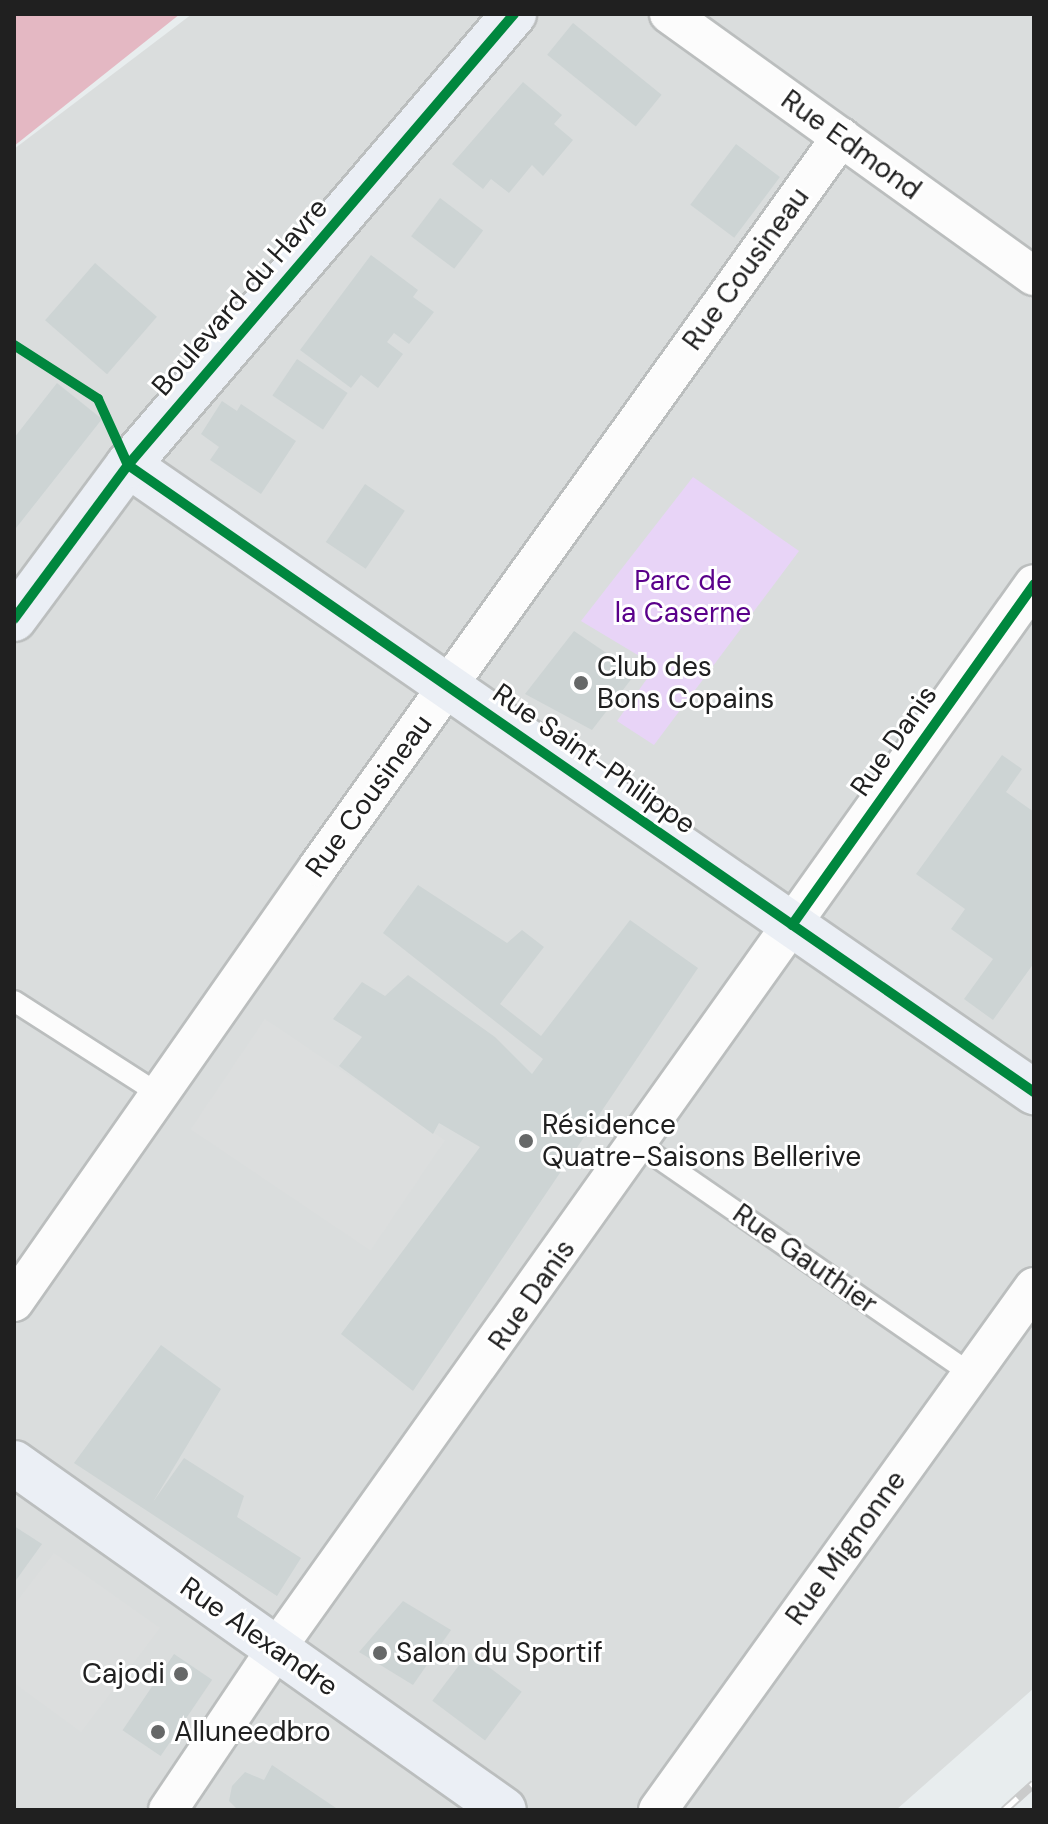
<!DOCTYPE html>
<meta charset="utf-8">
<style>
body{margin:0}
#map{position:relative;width:1048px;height:1824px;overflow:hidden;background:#e8edee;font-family:"DM Sans",sans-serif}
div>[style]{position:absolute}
.residential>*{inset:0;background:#dadddd}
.park>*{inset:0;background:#e8d4f7}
.parking>*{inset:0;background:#dcdede;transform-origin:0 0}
.water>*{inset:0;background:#e4b8c3}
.building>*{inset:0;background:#cdd4d4;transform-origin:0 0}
.roads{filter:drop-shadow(2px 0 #bbbebe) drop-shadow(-2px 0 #bbbebe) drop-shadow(0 2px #bbbebe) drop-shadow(0 -2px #bbbebe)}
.lane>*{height:20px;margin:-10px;padding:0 10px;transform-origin:10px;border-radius:10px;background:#fcfcfc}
.street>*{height:38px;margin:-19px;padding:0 19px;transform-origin:19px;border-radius:19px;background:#fcfcfc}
.secondary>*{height:44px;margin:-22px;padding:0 22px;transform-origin:22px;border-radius:22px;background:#ebeff5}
.rail>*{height:9px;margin-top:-4.5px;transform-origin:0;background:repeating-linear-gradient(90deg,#fff 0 18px,#cacbcb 0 36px);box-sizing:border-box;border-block:2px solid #cacbcb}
.cycleway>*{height:10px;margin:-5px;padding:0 5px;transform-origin:5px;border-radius:5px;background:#00873e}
.dots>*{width:22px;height:22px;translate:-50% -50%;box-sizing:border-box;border:4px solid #fff;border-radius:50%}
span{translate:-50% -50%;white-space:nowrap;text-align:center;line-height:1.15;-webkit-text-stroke:6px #fff;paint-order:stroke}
.street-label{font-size:28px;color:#202020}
.park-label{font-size:28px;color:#5a008b}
.poi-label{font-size:28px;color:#202020}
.left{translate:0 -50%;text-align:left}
.right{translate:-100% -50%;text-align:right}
.frame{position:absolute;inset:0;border:16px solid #202020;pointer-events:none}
</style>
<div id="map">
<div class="residential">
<i style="clip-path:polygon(192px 14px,1034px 14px,1034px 1688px,896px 1810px,14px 1810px,14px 149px)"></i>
</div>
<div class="park">
<i style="clip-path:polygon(693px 477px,799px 551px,654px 745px,617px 721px,656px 666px,581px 621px)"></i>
</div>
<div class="parking">
<i style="left:265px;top:1019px;width:217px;height:133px;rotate:34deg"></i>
<i style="clip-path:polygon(54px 1553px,160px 1628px,81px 1732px,14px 1683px,14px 1605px)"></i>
</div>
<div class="water">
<i style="clip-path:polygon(14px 14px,180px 14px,14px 146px)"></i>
</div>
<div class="building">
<i style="left:573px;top:23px;width:114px;height:41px;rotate:39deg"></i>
<i style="clip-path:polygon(523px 82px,562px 115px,554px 124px,573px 140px,543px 176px,532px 165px,509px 193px,491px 179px,483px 189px,452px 164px)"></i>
<i style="left:736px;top:144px;width:55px;height:76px;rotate:37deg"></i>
<i style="left:440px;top:198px;width:54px;height:48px;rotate:37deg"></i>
<i style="clip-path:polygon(371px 255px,418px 290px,413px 297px,434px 312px,409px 344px,394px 333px,387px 342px,403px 354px,378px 388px,361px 375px,351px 388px,300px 350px)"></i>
<i style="left:95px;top:263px;width:82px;height:76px;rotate:41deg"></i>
<i style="left:297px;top:359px;width:61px;height:44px;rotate:34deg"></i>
<i style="clip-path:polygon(57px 383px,102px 419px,16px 528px,14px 438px)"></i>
<i style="clip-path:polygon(222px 401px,237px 411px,241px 404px,296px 441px,261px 494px,210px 460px,219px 447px,201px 434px)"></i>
<i style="left:365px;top:484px;width:48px;height:70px;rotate:34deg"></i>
<i style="clip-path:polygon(574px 631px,636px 673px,592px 730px,525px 694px)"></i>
<i style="clip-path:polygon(1002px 755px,1022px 769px,1006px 792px,1034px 812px,1034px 963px,993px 1020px,964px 999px,993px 959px,951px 929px,965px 909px,916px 874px)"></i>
<i style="clip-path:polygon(418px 885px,507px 943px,522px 930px,544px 947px,500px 1004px,541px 1036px,630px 920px,698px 968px,413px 1391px,341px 1334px,480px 1147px,439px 1123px,433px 1134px,339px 1066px,362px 1037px,333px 1019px,362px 982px,385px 996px,408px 975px,495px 1037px,532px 1074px,543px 1059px,383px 933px)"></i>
<i style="clip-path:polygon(161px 1345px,221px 1389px,153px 1502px,184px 1458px,244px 1496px,237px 1517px,301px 1558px,277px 1596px,74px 1463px)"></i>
<i style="clip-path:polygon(14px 1526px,42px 1544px,14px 1583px)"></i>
<i style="clip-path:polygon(403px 1601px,451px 1630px,413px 1685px,359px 1652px)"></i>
<i style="left:469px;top:1652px;width:66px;height:61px;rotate:37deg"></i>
<i style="left:174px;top:1654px;width:46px;height:92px;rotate:34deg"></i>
<i style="clip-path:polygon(272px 1765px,339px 1810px,238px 1810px,229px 1801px,232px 1786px,245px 1772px,264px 1780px)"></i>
</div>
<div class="roads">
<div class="lane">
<i style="left:14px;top:1001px;width:172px;rotate:32.7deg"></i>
<i style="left:638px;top:1144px;width:405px;rotate:34.6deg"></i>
</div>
<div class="street">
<i style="left:669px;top:14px;width:449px;rotate:35.7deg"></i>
<i style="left:14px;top:1302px;width:531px;rotate:-55.05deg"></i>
<i style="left:318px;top:867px;width:898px;rotate:-54.38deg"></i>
<i style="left:168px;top:1810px;width:194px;rotate:-56.1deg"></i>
<i style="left:276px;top:1649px;width:1307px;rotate:-54.56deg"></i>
<i style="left:658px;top:1810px;width:644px;rotate:-54.29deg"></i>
</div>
<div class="secondary">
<i style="left:128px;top:465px;width:1102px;rotate:34.69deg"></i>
<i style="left:14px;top:619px;width:192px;rotate:-53.5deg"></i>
<i style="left:128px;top:465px;width:594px;rotate:-49.44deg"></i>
<i style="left:14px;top:1463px;width:600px;rotate:35.3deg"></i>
</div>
</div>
<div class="rail">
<i style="left:1004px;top:1810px;width:40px;rotate:-42deg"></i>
</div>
<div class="cycleway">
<i style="left:14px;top:345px;width:100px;rotate:32.7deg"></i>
<i style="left:98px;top:399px;width:72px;rotate:65.6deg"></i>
<i style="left:128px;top:465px;width:1102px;rotate:34.69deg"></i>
<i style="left:14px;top:619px;width:192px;rotate:-53.5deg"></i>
<i style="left:128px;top:465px;width:594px;rotate:-49.44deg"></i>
<i style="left:792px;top:925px;width:418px;rotate:-54.6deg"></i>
</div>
<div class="dots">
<i style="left:581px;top:683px;background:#666868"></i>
<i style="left:526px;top:1141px;background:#666868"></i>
<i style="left:380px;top:1653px;background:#666868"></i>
<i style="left:181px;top:1674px;background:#666868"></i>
<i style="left:158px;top:1732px;background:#666868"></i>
</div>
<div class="street-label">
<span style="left:851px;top:145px;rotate:36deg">Rue Edmond</span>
<span style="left:746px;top:269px;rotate:-54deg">Rue Cousineau</span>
<span style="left:240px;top:297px;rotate:-49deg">Boulevard du Havre</span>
<span style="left:894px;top:741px;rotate:-55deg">Rue Danis</span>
<span style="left:594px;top:759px;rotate:35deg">Rue Saint-Philippe</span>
<span style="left:369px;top:796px;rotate:-54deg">Rue Cousineau</span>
<span style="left:805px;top:1259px;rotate:35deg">Rue Gauthier</span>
<span style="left:532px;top:1295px;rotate:-55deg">Rue Danis</span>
<span style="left:846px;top:1548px;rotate:-54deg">Rue Mignonne</span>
<span style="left:259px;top:1637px;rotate:35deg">Rue Alexandre</span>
</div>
<div class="park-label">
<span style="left:683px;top:597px">Parc de<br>la Caserne</span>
</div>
<div class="poi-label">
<span class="left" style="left:597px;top:683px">Club des<br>Bons Copains</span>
<span class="left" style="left:542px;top:1141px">Résidence<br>Quatre-Saisons Bellerive</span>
<span class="left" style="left:396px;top:1653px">Salon du Sportif</span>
<span class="right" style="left:165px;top:1674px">Cajodi</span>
<span class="left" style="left:174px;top:1732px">Alluneedbro</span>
</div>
<div class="frame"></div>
</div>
